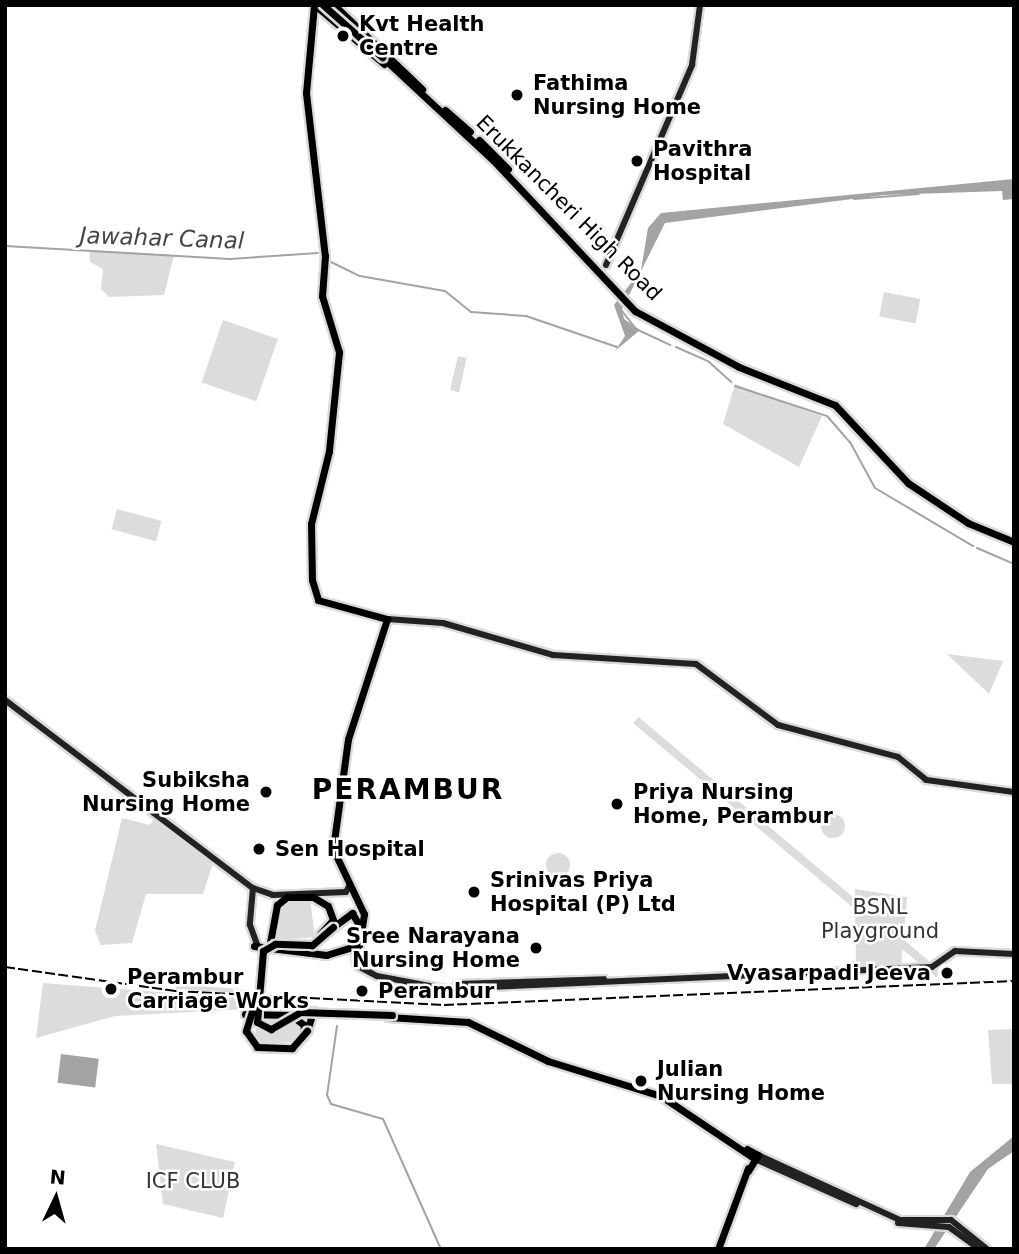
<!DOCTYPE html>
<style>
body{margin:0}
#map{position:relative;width:1019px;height:1254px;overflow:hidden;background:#fff;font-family:"DejaVu Sans",sans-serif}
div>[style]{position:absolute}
.green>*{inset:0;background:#dcdcdc;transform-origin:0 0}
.round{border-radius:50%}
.water>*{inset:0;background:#a3a3a3;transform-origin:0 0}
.stream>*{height:2px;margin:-1px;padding:0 1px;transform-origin:1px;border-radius:1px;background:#a3a3a3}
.roads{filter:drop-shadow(2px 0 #dbdbdb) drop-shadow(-2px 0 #dbdbdb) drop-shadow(0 2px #dbdbdb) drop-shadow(0 -2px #dbdbdb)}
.secondary>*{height:6px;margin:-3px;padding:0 3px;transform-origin:3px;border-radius:3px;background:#222}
.primary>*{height:7px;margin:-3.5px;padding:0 3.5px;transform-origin:3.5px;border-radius:3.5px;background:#000}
.rail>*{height:2px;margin-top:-1px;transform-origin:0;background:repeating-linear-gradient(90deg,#000 0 10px,transparent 0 13.5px)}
.bridges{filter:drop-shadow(2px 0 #dbdbdb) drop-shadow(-2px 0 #dbdbdb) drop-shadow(0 2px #dbdbdb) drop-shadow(0 -2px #dbdbdb)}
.primary-bridge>*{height:7px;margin:-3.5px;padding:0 3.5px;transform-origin:3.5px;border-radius:3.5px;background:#000}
.dots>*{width:19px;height:19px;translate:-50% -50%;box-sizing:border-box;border:4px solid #fff;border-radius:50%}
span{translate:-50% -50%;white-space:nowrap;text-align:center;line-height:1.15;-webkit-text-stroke:5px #fff;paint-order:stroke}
.poi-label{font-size:21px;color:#000;font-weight:700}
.left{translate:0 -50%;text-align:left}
.right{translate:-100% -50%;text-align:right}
.street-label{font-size:21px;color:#000}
.park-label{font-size:21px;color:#333}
.water-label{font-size:23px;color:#444;font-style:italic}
.district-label{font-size:28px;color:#000;font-weight:700;letter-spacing:2px}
.frame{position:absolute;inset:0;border:7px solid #000;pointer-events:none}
.north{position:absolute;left:21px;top:1163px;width:70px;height:70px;-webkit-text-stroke:5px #fff;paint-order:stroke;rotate:5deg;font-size:19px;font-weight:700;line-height:28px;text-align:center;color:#000}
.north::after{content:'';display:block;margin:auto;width:24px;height:32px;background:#000;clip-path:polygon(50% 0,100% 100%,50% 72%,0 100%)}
</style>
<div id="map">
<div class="green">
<i style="clip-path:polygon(89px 250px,174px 255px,164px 295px,109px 297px,101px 289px,103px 269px,90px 262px)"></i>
<i style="left:884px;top:292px;width:37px;height:25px;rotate:11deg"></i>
<i style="left:223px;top:320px;width:58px;height:66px;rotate:19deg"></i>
<i style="left:458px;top:356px;width:9px;height:35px;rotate:13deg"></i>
<i style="clip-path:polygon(735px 384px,822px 416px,799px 467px,723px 424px)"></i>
<i style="left:117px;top:509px;width:46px;height:21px;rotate:15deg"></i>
<i style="clip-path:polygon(947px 654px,1003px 661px,989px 694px)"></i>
<i class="round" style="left:821px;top:814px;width:24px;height:24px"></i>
<i style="clip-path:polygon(122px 818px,150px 825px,154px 819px,213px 863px,203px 894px,146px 894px,132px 943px,101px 945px,95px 931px)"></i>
<i class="round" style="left:546px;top:853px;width:24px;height:24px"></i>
<i style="clip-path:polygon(855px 889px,907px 897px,901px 966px,856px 968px)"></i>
<i style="clip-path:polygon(310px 899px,315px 937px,276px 940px,282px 904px)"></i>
<i style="left:941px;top:971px;width:8px;height:395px;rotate:130deg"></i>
<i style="clip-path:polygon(43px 983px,249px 999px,248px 1009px,115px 1016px,36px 1038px)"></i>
<i style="clip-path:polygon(177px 984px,251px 990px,251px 994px,176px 989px)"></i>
<i style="clip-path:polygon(255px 1017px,287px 1017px,301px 1024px,302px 1033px,294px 1042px,256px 1044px)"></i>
<i style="clip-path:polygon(1014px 1029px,1014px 1084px,992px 1084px,988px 1030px)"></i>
<i style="clip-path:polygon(156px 1144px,235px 1162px,223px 1218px,163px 1204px)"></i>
</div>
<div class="water">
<i style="clip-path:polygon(1014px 179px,1014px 199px,1003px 200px,1002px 191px,884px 195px,665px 223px,622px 309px,624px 319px,640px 330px,615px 351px,625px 336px,614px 305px,641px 270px,648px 228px,661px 213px)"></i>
<i style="left:61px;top:1054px;width:38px;height:29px;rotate:7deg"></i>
<i style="clip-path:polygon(1014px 1136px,1014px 1151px,988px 1169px,934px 1249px,924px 1249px,970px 1172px)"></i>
</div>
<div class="stream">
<i style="left:854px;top:199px;width:65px;rotate:-4.4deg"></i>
<i style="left:5px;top:246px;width:225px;rotate:3.3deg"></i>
<i style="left:230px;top:259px;width:88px;rotate:-3.9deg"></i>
<i style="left:331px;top:262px;width:32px;rotate:26deg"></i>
<i style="left:360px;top:276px;width:86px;rotate:10deg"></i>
<i style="left:445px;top:291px;width:33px;rotate:39deg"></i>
<i style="left:471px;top:312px;width:55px;rotate:4.2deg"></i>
<i style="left:526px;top:316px;width:96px;rotate:18.8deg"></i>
<i style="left:622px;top:311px;width:23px;rotate:52deg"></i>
<i style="left:636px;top:329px;width:38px;rotate:25deg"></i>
<i style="left:676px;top:347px;width:36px;rotate:24deg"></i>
<i style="left:709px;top:362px;width:30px;rotate:42deg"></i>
<i style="left:735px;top:386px;width:97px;rotate:18.1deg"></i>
<i style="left:827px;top:416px;width:35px;rotate:49deg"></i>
<i style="left:850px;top:442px;width:52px;rotate:61.5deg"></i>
<i style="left:875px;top:488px;width:114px;rotate:30.6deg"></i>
<i style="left:977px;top:548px;width:40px;rotate:23.4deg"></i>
<i style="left:337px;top:1026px;width:70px;rotate:98.2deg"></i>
<i style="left:327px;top:1095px;width:10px;rotate:66deg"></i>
<i style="left:331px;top:1104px;width:54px;rotate:16.1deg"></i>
<i style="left:383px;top:1119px;width:142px;rotate:66deg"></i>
</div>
<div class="roads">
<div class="secondary">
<i style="left:606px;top:265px;width:218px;rotate:-66.7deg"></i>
<i style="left:692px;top:65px;width:61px;rotate:-82.4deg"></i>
<i style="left:387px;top:619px;width:56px;rotate:4.1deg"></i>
<i style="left:443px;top:623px;width:115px;rotate:16.2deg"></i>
<i style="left:553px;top:655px;width:143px;rotate:3.6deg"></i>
<i style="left:696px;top:664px;width:102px;rotate:36.6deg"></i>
<i style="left:778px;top:725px;width:124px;rotate:14.9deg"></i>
<i style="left:898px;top:757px;width:36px;rotate:39deg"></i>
<i style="left:926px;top:780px;width:89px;rotate:7.8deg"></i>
<i style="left:5px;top:700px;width:311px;rotate:37.2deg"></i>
<i style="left:253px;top:888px;width:21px;rotate:19deg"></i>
<i style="left:273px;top:895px;width:73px;rotate:-2.4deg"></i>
<i style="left:346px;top:892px;width:7px;rotate:-63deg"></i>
<i style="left:253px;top:888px;width:37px;rotate:95deg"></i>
<i style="left:250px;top:925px;width:23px;rotate:70deg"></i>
<i style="left:354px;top:948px;width:17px;rotate:83deg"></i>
<i style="left:356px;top:965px;width:24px;rotate:28deg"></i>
<i style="left:377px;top:976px;width:70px;rotate:10.7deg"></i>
<i style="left:446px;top:989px;width:486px;rotate:-2.6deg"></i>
<i style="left:932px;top:967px;width:28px;rotate:-35deg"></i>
<i style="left:955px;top:951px;width:59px;rotate:2.9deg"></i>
<i style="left:457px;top:984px;width:147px;rotate:-1.9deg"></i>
<i style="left:758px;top:1155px;width:156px;rotate:24.6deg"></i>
<i style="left:900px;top:1220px;width:51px"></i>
<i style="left:951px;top:1220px;width:46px;rotate:38.9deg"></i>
<i style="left:755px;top:1159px;width:111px;rotate:24deg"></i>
<i style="left:898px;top:1223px;width:51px;rotate:4.5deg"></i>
<i style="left:949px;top:1227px;width:37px;rotate:36deg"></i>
</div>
<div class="primary">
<i style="left:314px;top:5px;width:88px;rotate:95.2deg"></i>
<i style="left:306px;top:93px;width:164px;rotate:83.4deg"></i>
<i style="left:325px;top:256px;width:40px;rotate:94.3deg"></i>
<i style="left:322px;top:296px;width:59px;rotate:73.1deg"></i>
<i style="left:339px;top:352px;width:100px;rotate:95.8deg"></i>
<i style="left:329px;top:451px;width:75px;rotate:103.9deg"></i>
<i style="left:311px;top:524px;width:56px;rotate:89deg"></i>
<i style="left:312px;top:580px;width:21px;rotate:73deg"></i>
<i style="left:318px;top:600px;width:72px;rotate:15.4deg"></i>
<i style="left:387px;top:619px;width:126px;rotate:108deg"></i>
<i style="left:348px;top:739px;width:111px;rotate:97.8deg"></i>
<i style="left:333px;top:849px;width:72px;rotate:64.5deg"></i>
<i style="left:364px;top:914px;width:31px;rotate:99deg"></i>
<i style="left:315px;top:5px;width:91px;rotate:40.5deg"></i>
<i style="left:334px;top:5px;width:122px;rotate:43.7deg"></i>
<i style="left:382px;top:57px;width:153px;rotate:42.9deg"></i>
<i style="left:494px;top:161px;width:206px;rotate:46.8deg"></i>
<i style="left:635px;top:311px;width:118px;rotate:28.3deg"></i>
<i style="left:739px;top:367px;width:103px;rotate:21.6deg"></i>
<i style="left:835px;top:405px;width:107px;rotate:46.9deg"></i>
<i style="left:908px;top:483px;width:72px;rotate:33.7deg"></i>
<i style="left:968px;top:523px;width:50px;rotate:22.4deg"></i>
<i style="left:445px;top:110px;width:33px;rotate:41deg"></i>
<i style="left:479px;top:140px;width:41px;rotate:45deg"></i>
<i style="left:333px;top:927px;width:24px;rotate:-36deg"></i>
<i style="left:352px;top:913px;width:16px;rotate:60deg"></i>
<i style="left:254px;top:946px;width:73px;rotate:7.1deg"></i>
<i style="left:326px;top:955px;width:34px;rotate:-17deg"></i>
<i style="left:269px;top:948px;width:44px;rotate:-79.5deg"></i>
<i style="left:277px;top:905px;width:13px;rotate:-39deg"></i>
<i style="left:287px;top:897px;width:26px"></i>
<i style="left:313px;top:897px;width:17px;rotate:31deg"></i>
<i style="left:328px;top:906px;width:15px;rotate:70deg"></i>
<i style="left:333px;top:920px;width:19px;rotate:133deg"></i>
<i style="left:245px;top:1014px;width:46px;rotate:1.2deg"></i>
<i style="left:291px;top:1015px;width:16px;rotate:38deg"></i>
<i style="left:304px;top:1025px;width:11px;rotate:95deg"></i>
<i style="left:388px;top:1017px;width:80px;rotate:3.6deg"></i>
<i style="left:468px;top:1022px;width:89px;rotate:26deg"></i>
<i style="left:548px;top:1061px;width:118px;rotate:17.2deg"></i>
<i style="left:661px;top:1096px;width:113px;rotate:33.8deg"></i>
<i style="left:307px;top:1031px;width:21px;rotate:-73deg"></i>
<i style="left:747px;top:1149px;width:13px;rotate:29deg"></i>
<i style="left:758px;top:1155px;width:19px;rotate:122deg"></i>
<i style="left:718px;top:1249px;width:86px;rotate:-69.7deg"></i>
</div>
</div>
<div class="rail">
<i style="left:5px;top:967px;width:172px;rotate:8deg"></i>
<i style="left:175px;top:991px;width:269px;rotate:3deg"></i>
<i style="left:444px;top:1005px;width:571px;rotate:-2.41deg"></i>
</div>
<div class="bridges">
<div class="primary-bridge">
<i style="left:323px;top:5px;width:79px;rotate:41.4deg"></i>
<i style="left:333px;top:927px;width:28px;rotate:139deg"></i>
<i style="left:312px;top:945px;width:37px;rotate:-178deg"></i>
<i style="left:275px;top:944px;width:14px;rotate:150deg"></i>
<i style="left:263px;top:951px;width:71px;rotate:94.8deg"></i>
<i style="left:257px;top:1022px;width:16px;rotate:27deg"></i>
<i style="left:271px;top:1029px;width:34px;rotate:-30deg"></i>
<i style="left:300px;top:1012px;width:92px;rotate:1.9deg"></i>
<i style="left:252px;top:1011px;width:21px;rotate:107deg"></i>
<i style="left:246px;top:1031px;width:19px;rotate:55deg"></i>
<i style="left:257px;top:1047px;width:35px;rotate:2deg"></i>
<i style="left:292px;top:1048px;width:23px;rotate:-49deg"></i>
</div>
</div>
<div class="dots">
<i style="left:343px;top:36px;background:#000"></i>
<i style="left:517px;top:95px;background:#000"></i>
<i style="left:637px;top:161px;background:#000"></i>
<i style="left:266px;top:792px;background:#000"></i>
<i style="left:617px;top:804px;background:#000"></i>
<i style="left:259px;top:849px;background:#000"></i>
<i style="left:474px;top:892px;background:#000"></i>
<i style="left:536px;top:948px;background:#000"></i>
<i style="left:947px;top:973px;background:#000"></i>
<i style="left:111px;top:989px;background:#000"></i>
<i style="left:362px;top:991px;background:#000"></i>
<i style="left:641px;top:1081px;background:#000"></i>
</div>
<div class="poi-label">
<span class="left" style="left:359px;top:36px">Kvt Health<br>Centre</span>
<span class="left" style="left:533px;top:95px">Fathima<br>Nursing Home</span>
<span class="left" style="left:653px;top:161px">Pavithra<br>Hospital</span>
<span class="right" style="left:250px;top:792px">Subiksha<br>Nursing Home</span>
<span class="left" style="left:633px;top:804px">Priya Nursing<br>Home, Perambur</span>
<span class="left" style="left:275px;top:849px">Sen Hospital</span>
<span class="left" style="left:490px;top:892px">Srinivas Priya<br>Hospital (P) Ltd</span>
<span class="right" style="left:520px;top:948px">Sree Narayana<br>Nursing Home</span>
<span class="right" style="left:931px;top:973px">Vyasarpadi Jeeva</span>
<span class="left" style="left:127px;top:989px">Perambur<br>Carriage Works</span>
<span class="left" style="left:378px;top:991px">Perambur</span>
<span class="left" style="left:657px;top:1081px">Julian<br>Nursing Home</span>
</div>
<div class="street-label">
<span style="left:569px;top:208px;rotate:45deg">Erukkancheri High Road</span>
</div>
<div class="park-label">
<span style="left:880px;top:919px">BSNL<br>Playground</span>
<span style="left:193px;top:1181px">ICF CLUB</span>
</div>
<div class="water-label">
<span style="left:162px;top:238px;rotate:2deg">Jawahar Canal</span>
</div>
<div class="district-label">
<span style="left:408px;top:790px">PERAMBUR</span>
</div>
<div class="frame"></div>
<div class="north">N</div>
</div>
